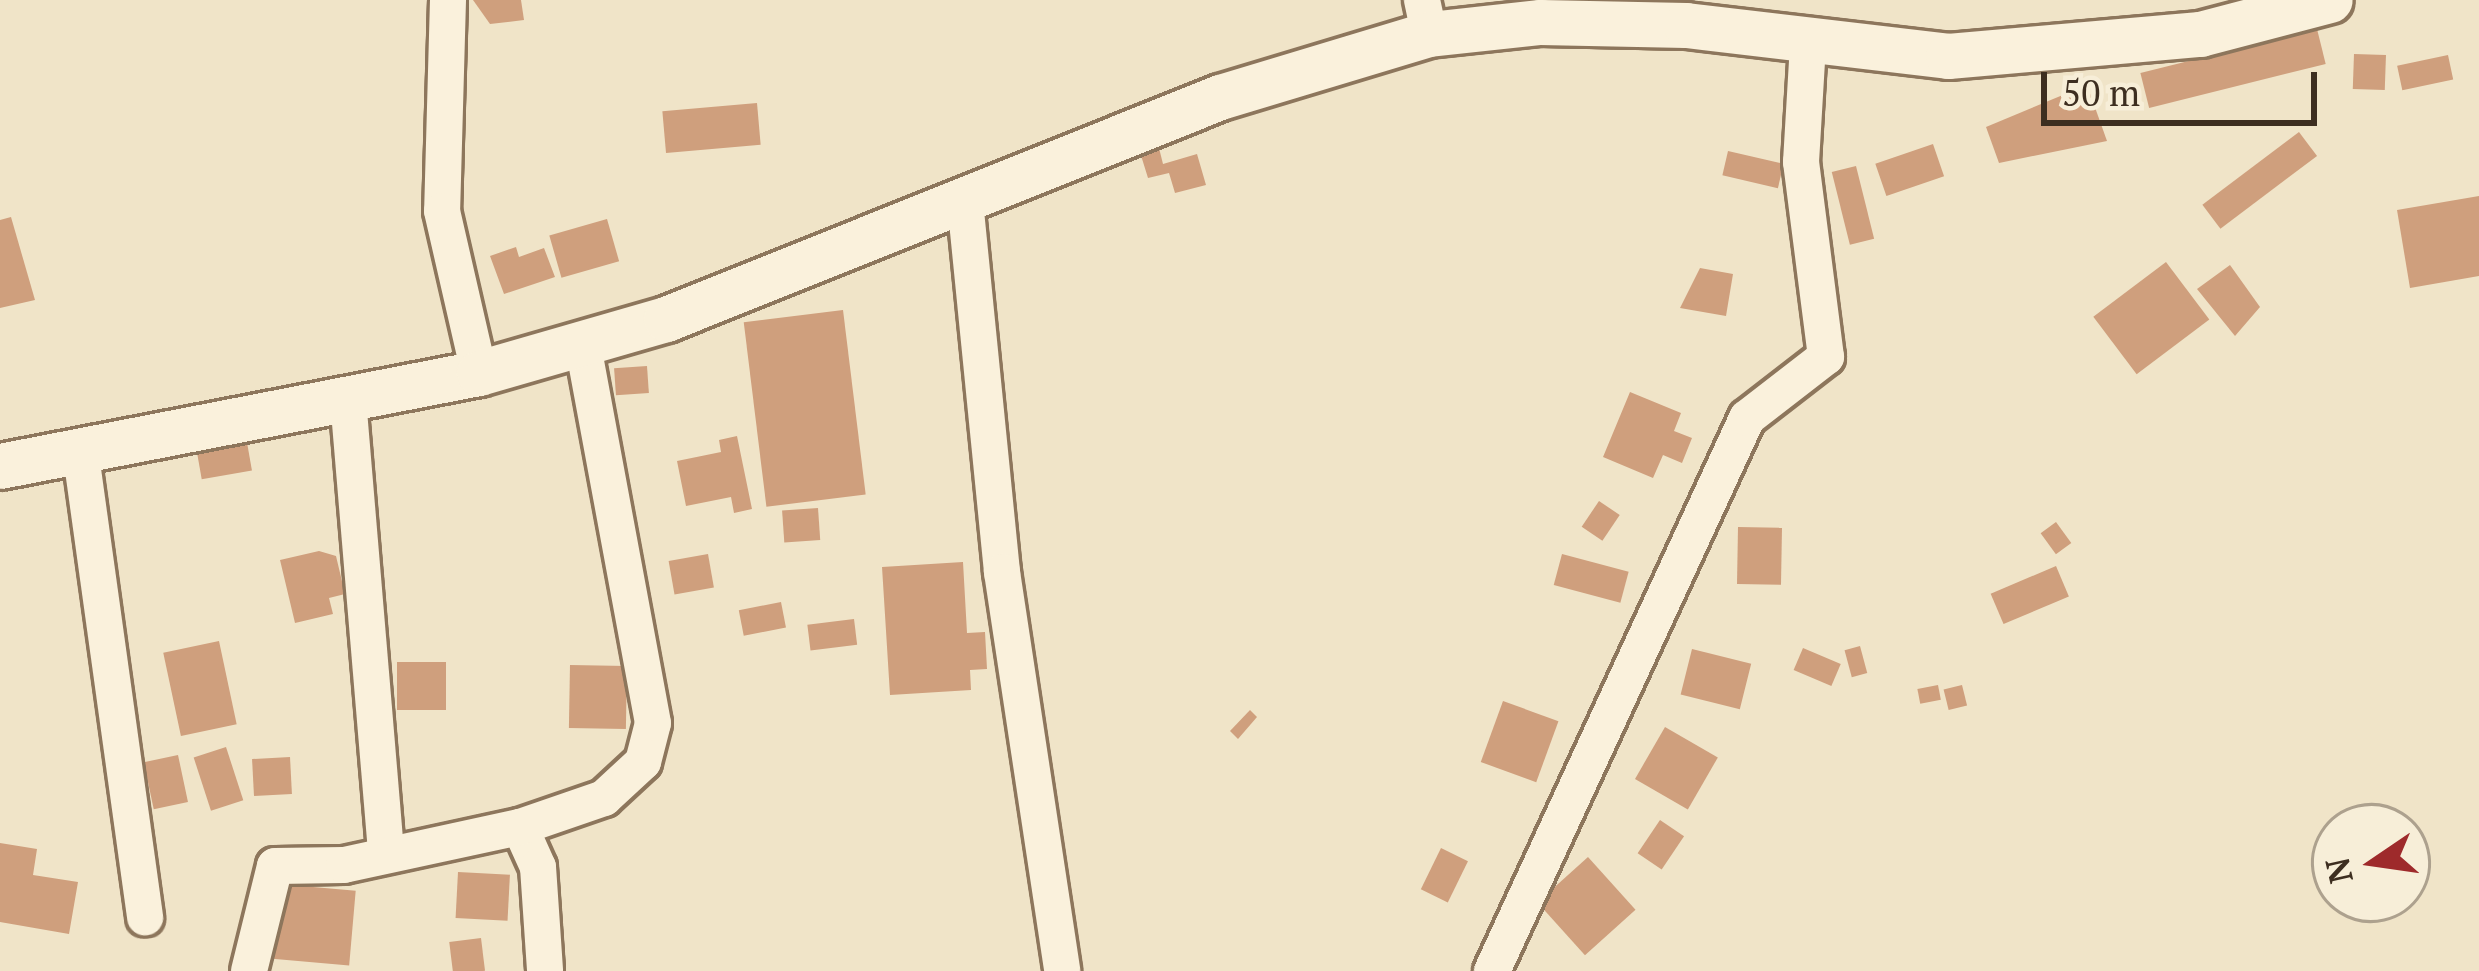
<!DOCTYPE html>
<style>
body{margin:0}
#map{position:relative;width:2479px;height:971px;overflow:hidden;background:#f0e4c8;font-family:"PT Serif",serif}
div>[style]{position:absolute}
.building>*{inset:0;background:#cf9f7d;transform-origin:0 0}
.roads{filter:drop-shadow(3px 0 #8d765c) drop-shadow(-3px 0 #8d765c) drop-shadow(0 3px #8d765c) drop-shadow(0 -3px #8d765c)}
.minor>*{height:36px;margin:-18px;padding:0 18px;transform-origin:18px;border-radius:18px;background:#faf1dc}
.tertiary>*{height:45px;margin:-22.5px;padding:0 22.5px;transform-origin:22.5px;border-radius:22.5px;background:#faf1dc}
span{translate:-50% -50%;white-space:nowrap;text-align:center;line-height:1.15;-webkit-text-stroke:12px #f7eed8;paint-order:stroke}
.north{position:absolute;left:2311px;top:803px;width:120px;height:120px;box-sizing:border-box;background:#f7eed8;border:3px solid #ada18e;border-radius:50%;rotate:257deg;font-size:33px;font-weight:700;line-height:48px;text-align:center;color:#3d2e20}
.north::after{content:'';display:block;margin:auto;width:42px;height:54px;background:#9e2a2b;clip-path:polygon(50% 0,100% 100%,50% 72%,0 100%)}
.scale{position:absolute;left:2041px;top:72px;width:276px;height:54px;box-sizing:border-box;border:6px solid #3d2e20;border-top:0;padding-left:15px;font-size:36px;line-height:42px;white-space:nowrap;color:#3d2e20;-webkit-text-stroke:9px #f7eed8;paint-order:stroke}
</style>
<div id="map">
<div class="building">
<i style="clip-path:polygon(473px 0,521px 0,524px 20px,490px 24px)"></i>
<i style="left:2317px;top:29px;width:36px;height:182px;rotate:76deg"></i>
<i style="left:2354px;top:54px;width:32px;height:35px;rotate:2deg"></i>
<i style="left:2448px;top:55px;width:25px;height:52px;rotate:78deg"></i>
<i style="clip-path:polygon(2087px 85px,2107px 141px,1999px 163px,1986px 127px)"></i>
<i style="left:757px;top:103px;width:42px;height:95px;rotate:85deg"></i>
<i style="left:2299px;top:132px;width:30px;height:121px;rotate:53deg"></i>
<i style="clip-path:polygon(1158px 144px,1163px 164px,1197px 154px,1206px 185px,1175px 193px,1169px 173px,1148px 178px,1139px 149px)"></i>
<i style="left:1933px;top:144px;width:34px;height:61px;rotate:71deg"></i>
<i style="left:1728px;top:151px;width:57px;height:25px;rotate:13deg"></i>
<i style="left:1856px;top:166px;width:75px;height:25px;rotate:76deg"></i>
<i style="clip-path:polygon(2479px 196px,2479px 276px,2410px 288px,2397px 210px)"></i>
<i style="clip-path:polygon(11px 217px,35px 300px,0 308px,0 220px)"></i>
<i style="left:607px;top:219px;width:44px;height:60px;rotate:74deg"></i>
<i style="clip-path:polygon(516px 247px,519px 257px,544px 248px,555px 277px,504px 294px,490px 256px)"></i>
<i style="left:2166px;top:262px;width:72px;height:91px;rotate:53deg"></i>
<i style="clip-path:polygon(2230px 265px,2260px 307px,2235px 336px,2197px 289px)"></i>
<i style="clip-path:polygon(1700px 268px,1733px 274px,1726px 316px,1680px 308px)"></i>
<i style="left:843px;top:310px;width:186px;height:100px;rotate:83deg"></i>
<i style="left:647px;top:366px;width:27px;height:33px;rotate:86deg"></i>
<i style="clip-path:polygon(1630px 392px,1681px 413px,1674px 431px,1692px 438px,1682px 463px,1663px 455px,1653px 478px,1603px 457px)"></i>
<i style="left:245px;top:431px;width:40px;height:51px;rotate:80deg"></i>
<i style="clip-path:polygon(737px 436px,752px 509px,734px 513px,731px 497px,686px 506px,677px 461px,721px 452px,719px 440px)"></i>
<i style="left:1599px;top:501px;width:25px;height:31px;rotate:34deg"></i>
<i style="left:818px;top:508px;width:32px;height:36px;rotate:86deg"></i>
<i style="left:2056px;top:522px;width:26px;height:19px;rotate:54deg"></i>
<i style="left:1738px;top:527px;width:44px;height:57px;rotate:1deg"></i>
<i style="clip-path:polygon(319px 551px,336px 556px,345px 594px,329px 598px,333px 614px,295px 623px,280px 560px)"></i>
<i style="left:708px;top:554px;width:34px;height:40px;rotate:80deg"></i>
<i style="left:1562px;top:554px;width:69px;height:32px;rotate:15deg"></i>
<i style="clip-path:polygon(963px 562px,967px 633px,985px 632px,987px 669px,970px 670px,971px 690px,890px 695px,882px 567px)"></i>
<i style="left:2056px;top:566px;width:33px;height:71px;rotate:67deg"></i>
<i style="left:781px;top:602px;width:26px;height:43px;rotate:79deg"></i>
<i style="left:854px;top:619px;width:26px;height:47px;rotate:83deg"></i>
<i style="left:219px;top:641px;width:85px;height:57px;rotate:78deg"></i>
<i style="left:1860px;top:646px;width:28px;height:16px;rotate:75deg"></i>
<i style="left:1803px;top:648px;width:41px;height:24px;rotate:23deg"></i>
<i style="left:1692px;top:649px;width:61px;height:47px;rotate:14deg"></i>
<i style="left:397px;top:662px;width:49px;height:48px"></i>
<i style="left:570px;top:665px;width:57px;height:63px;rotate:1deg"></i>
<i style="left:1938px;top:685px;width:15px;height:21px;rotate:79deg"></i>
<i style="left:1962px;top:685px;width:21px;height:19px;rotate:76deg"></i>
<i style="left:1503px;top:701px;width:59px;height:65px;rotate:20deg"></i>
<i style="clip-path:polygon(1250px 710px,1257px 717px,1238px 739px,1230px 731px)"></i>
<i style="left:1665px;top:727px;width:61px;height:60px;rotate:30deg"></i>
<i style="left:226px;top:747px;width:56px;height:34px;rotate:72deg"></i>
<i style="left:178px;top:755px;width:48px;height:35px;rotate:78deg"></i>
<i style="left:290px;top:757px;width:37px;height:38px;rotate:87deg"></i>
<i style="left:1660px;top:820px;width:29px;height:40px;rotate:34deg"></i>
<i style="clip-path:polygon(0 843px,37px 849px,33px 875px,78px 882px,69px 934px,0 922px)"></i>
<i style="left:1441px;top:848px;width:30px;height:46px;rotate:26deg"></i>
<i style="left:1588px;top:857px;width:71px;height:68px;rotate:48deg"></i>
<i style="left:458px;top:872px;width:52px;height:46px;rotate:3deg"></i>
<i style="left:279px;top:884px;width:77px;height:75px;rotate:5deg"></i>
<i style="left:481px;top:938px;width:33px;height:32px;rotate:83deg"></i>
</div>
<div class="roads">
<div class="minor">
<i style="left:448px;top:0;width:211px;rotate:91.6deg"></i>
<i style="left:442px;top:211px;width:166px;rotate:77.1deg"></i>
<i style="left:1422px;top:0;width:35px;rotate:78deg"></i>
<i style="left:965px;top:201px;width:373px;rotate:84.3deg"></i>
<i style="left:1002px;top:572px;width:403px;rotate:81.4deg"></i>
<i style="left:348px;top:399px;width:454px;rotate:85.2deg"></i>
<i style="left:80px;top:448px;width:474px;rotate:82.1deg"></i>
<i style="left:520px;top:827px;width:44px;rotate:65.8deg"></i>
<i style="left:538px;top:867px;width:104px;rotate:86.1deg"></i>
<i style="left:249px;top:971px;width:108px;rotate:-76.1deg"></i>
<i style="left:275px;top:866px;width:69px;rotate:-0.8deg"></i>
<i style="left:344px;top:865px;width:180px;rotate:-12.2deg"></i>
<i style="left:520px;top:827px;width:89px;rotate:-19deg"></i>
<i style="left:604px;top:798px;width:53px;rotate:-42.7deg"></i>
<i style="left:643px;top:762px;width:40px;rotate:-75.6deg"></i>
<i style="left:653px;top:723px;width:385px;rotate:-100.5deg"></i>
<i style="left:1492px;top:971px;width:609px;rotate:-65.24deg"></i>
<i style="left:1747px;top:418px;width:100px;rotate:-37.7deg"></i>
<i style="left:1826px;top:357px;width:197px;rotate:-97.3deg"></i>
<i style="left:1801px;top:162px;width:118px;rotate:-86.6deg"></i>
</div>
<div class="tertiary">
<i style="left:0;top:466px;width:488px;rotate:-11deg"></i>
<i style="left:479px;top:373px;width:195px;rotate:-16.1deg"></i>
<i style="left:666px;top:319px;width:597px;rotate:-21.84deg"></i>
<i style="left:1220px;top:97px;width:218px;rotate:-16.8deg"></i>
<i style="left:1429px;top:34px;width:112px;rotate:-6.2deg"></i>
<i style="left:1540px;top:22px;width:146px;rotate:1.2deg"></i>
<i style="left:1686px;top:25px;width:264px;rotate:6.7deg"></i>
<i style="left:1948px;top:56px;width:253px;rotate:-5deg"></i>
<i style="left:2200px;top:34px;width:134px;rotate:-14.7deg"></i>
</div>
</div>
<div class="north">N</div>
<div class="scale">50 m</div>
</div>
